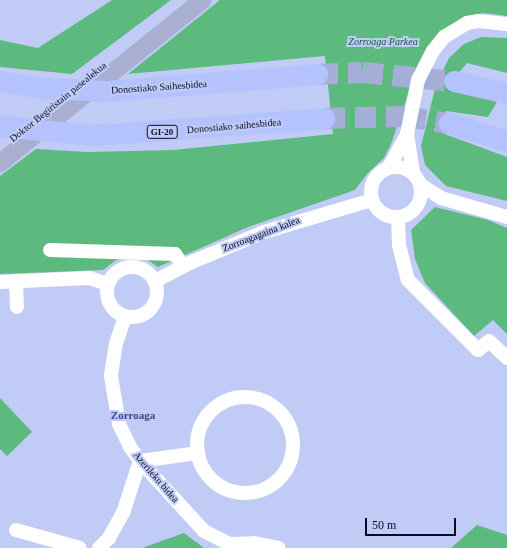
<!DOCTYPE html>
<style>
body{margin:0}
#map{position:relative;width:507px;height:548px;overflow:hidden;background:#c0cbf6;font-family:Georgia,serif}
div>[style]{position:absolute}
.green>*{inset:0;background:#5dba7f}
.highway-tunnel>*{height:21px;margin-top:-10.5px;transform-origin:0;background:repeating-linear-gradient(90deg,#a4aed6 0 21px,transparent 0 31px)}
.minor>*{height:14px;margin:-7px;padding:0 7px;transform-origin:7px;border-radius:7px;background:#fff}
.minor>.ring{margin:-7px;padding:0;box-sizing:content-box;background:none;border:14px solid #fff;border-radius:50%}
.major>*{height:18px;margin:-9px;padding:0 9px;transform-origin:9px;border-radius:9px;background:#a8afd0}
.highway>*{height:21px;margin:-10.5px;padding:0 10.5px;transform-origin:10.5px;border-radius:10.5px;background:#b4c2fd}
span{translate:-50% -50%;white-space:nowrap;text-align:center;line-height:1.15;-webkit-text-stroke:4px #c0cbf6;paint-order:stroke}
.shield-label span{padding:1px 3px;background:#c0cbf6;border:1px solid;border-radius:3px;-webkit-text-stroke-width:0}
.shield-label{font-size:9px;color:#080b24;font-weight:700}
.park-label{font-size:10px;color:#005f32;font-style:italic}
.street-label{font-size:10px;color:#080b24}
.neighbourhood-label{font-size:11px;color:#3d4885;font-weight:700}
.scale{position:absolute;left:365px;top:518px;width:91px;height:18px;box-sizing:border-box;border:2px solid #080b24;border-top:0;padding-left:5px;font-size:12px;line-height:14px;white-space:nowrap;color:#080b24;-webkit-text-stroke:3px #c0cbf6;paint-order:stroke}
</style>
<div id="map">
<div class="green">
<i style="clip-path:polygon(112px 0,171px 0,72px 74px,0 67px,0 40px,38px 48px)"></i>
<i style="clip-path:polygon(220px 0,507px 0,507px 16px,484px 13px,469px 16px,417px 68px,391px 144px,384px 158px,368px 173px,355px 190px,248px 227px,158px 267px,146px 259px,126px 257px,116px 260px,103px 270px,0 274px,0 176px,36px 149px,87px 152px,173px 150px,333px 134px,325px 56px,128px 74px)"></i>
<i style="clip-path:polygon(481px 37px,507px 38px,507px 73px,467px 63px,457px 75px,454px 86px,497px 102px,488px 117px,446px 111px,442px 133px,507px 157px,507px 201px,446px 186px,425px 165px,421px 146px,436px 85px,449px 58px,464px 44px)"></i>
<i style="clip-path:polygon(435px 207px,488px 220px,507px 228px,507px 334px,493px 320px,474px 336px,425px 283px,415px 259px,411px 230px)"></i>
<i style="clip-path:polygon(0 398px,32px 432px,7px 456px,0 449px)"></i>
<i style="clip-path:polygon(477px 525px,507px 535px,507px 548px,451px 548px)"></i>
<i style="clip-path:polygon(184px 533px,204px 548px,142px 548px)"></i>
</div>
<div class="highway-tunnel">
<i style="left:317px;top:74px;width:45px;rotate:-2.5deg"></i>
<i style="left:362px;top:72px;width:92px;rotate:5.6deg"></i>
<i style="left:324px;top:118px;width:81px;rotate:-1.4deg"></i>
<i style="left:405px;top:116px;width:45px;rotate:9deg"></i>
</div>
<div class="minor">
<i style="left:407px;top:134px;width:38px;rotate:81deg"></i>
<i class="ring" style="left:371px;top:167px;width:36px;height:36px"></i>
<i style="left:389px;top:167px;width:38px;rotate:-61deg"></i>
<i style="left:407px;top:134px;width:55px;rotate:-78.5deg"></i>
<i style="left:418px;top:80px;width:33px;rotate:-63deg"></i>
<i style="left:433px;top:51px;width:18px;rotate:-52deg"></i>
<i style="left:444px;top:37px;width:27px;rotate:-31deg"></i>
<i style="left:467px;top:23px;width:11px;rotate:-10deg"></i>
<i style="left:478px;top:21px;width:29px;rotate:6deg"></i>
<i style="left:421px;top:185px;width:24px;rotate:33deg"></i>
<i style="left:441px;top:198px;width:69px;rotate:16.1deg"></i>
<i style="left:398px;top:217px;width:28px;rotate:88deg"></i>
<i style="left:399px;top:245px;width:36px;rotate:76deg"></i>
<i style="left:408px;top:280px;width:99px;rotate:45deg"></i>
<i style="left:478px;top:350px;width:14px;rotate:-39deg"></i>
<i style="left:489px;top:341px;width:25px;rotate:43deg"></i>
<i style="left:50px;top:250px;width:125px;rotate:1.8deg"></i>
<i style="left:175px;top:254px;width:14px;rotate:56deg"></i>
<i class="ring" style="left:107px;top:267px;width:36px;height:36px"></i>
<i style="left:16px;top:281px;width:26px;rotate:88deg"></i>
<i style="left:155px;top:281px;width:42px;rotate:-27.2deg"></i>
<i style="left:192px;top:262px;width:78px;rotate:-22.6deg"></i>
<i style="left:264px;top:232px;width:113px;rotate:-16.5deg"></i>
<i style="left:0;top:282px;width:89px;rotate:-2.6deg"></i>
<i style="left:89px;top:278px;width:20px;rotate:18deg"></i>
<i style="left:125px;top:317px;width:28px;rotate:109deg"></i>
<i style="left:116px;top:343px;width:33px;rotate:99deg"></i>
<i style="left:111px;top:376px;width:49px;rotate:80.5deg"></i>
<i style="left:119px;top:424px;width:25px;rotate:64deg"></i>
<i style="left:130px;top:447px;width:17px;rotate:54deg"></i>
<i style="left:140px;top:461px;width:95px;rotate:47.6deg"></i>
<i style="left:204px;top:531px;width:28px;rotate:27deg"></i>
<i style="left:229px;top:544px;width:25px;rotate:-2deg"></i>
<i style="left:254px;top:543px;width:25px;rotate:11deg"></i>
<i class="ring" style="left:197px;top:397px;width:82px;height:82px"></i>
<i style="left:16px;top:530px;width:66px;rotate:15.7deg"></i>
<i style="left:99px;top:548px;width:14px;rotate:-45deg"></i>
<i style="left:109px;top:538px;width:29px;rotate:-61deg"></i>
<i style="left:123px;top:513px;width:55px;rotate:-71.9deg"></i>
<i style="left:140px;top:461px;width:59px;rotate:-7.9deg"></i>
</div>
<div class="major">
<i style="left:0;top:163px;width:260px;rotate:-38.8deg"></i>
</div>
<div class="highway">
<i style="left:0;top:81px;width:44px;rotate:9.2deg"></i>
<i style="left:43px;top:88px;width:64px;rotate:2.7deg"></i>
<i style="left:107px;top:91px;width:211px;rotate:-4.6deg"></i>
<i style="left:454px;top:81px;width:54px;rotate:12.8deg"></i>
<i style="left:449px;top:123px;width:61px;rotate:17.2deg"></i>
<i style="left:0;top:126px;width:95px;rotate:5.4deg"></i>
<i style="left:95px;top:135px;width:230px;rotate:-4.2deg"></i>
</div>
<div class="shield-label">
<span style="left:162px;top:132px">GI-20</span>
</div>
<div class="park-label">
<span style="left:383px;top:42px">Zorroaga Parkea</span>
</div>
<div class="street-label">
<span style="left:159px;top:87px;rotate:-4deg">Donostiako Saihesbidea</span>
<span style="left:58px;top:102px;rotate:-39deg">Doktor Begiristain pasealekua</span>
<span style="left:234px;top:126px;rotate:-5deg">Donostiako saihesbidea</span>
<span style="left:261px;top:234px;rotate:-21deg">Zorroagagaina kalea</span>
<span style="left:156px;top:477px;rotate:49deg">Azerileku bidea</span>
</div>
<div class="neighbourhood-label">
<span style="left:133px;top:415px">Zorroaga</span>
</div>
<div class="scale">50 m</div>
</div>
